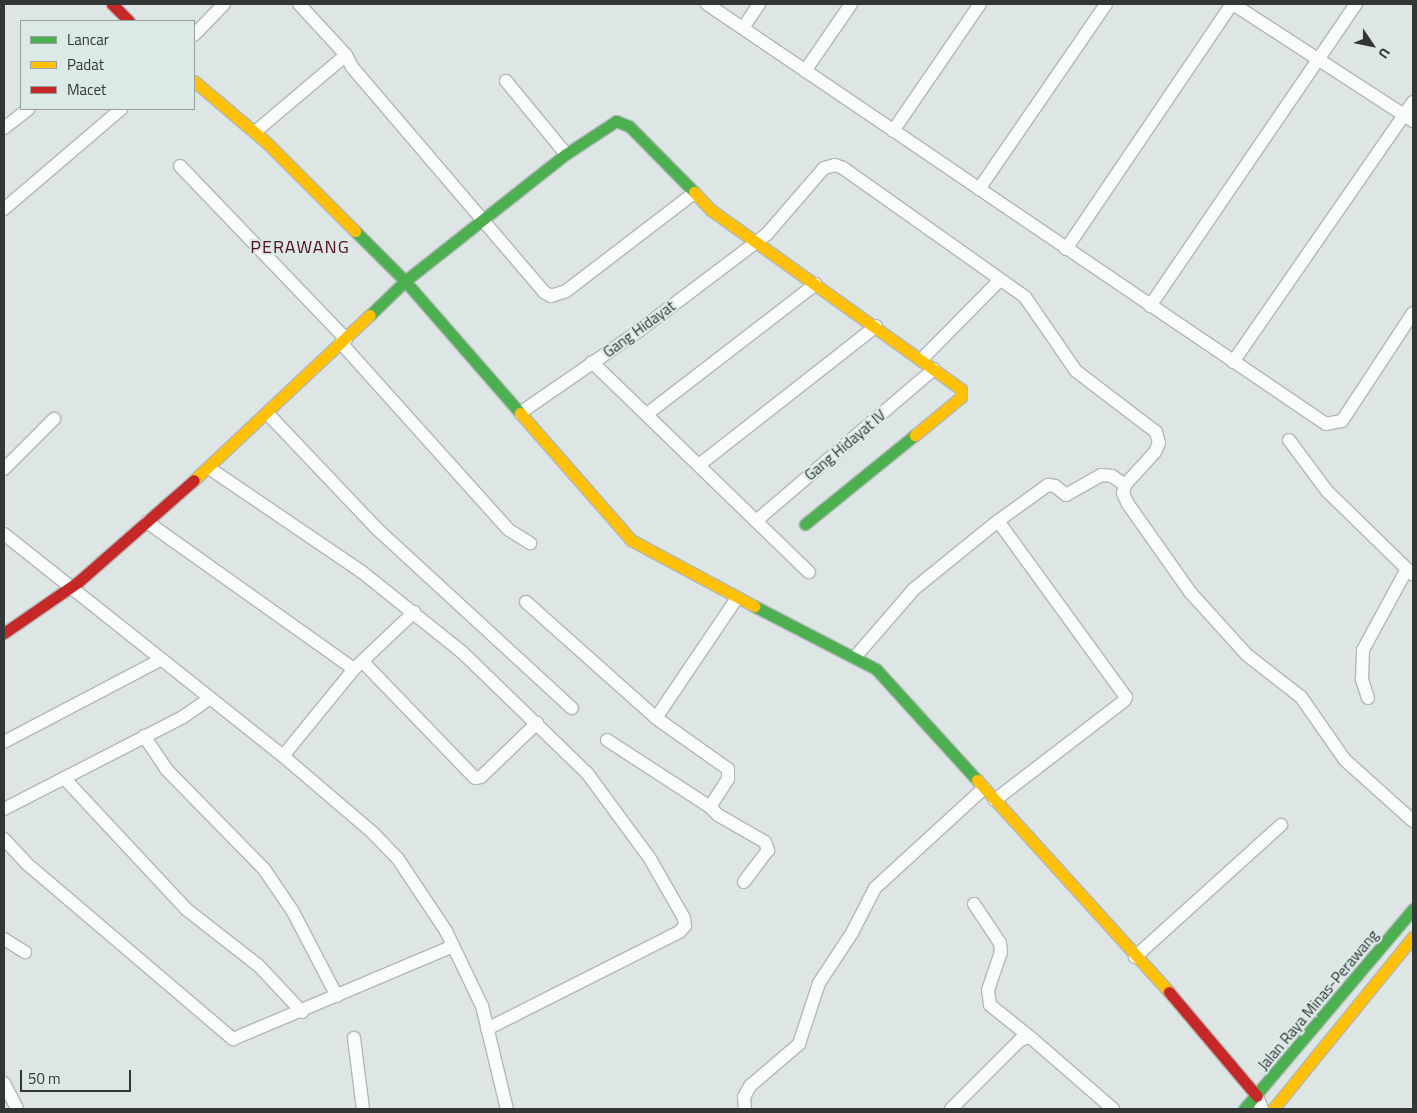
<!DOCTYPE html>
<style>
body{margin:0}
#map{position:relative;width:1417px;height:1113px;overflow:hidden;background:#dee6e5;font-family:"Titillium Web",sans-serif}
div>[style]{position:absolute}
.roads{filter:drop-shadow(1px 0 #b2b8b7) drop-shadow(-1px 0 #b2b8b7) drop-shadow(0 1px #b2b8b7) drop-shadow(0 -1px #b2b8b7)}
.street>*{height:12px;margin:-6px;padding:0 6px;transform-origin:6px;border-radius:6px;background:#fafbfb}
.fast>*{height:11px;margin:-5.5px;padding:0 5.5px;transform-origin:5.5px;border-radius:5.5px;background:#4caf50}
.slow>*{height:11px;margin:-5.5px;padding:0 5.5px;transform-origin:5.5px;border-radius:5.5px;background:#ffc107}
.jam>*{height:11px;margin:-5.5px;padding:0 5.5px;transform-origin:5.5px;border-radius:5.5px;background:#c62828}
span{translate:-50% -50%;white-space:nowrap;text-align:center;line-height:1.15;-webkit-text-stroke:4.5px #dbe9e7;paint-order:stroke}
.street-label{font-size:15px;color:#313636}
.quarter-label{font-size:18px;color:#530e1a;letter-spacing:1px}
.frame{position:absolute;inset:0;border:5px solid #313636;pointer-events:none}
.legend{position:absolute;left:20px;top:20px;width:175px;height:90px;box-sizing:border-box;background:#dbe9e7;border:1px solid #97a1a0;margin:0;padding:6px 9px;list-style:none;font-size:15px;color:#313636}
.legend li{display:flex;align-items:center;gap:10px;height:25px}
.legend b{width:25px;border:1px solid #97a1a0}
.north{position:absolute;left:1347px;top:20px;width:50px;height:50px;-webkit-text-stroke:4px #dbe9e7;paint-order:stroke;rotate:124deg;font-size:14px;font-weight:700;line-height:20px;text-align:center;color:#313636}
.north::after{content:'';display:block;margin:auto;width:18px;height:22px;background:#313636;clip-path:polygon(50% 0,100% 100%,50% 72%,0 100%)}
.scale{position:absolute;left:20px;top:1070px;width:111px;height:22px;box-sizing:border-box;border:2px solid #313636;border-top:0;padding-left:6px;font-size:15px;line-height:18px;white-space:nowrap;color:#313636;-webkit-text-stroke:4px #dbe9e7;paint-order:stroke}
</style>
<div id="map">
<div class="roads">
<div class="street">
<i style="left:299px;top:4px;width:69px;rotate:47.3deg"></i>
<i style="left:346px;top:55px;width:13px;rotate:63deg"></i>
<i style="left:352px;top:67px;width:296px;rotate:49.5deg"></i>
<i style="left:544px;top:292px;width:8px;rotate:30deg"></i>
<i style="left:551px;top:296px;width:16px;rotate:-18deg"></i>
<i style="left:566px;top:291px;width:161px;rotate:-37.4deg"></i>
<i style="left:707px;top:4px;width:748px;rotate:34.16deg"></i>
<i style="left:1326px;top:424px;width:16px;rotate:-11deg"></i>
<i style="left:1342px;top:421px;width:129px;rotate:-56.7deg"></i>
<i style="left:1233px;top:4px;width:215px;rotate:33deg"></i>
<i style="left:743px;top:28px;width:29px;rotate:-56deg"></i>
<i style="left:194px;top:35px;width:43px;rotate:-45.9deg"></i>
<i style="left:805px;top:71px;width:81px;rotate:-55.5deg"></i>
<i style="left:506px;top:81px;width:94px;rotate:50.6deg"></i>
<i style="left:4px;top:128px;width:31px;rotate:-38deg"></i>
<i style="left:893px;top:131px;width:154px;rotate:-55.6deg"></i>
<i style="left:255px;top:132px;width:119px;rotate:-40.2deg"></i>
<i style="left:180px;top:166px;width:240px;rotate:46.2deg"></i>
<i style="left:979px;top:189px;width:224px;rotate:-55.5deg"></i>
<i style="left:4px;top:209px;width:154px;rotate:-40.5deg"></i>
<i style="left:1066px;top:249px;width:296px;rotate:-55.9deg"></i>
<i style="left:1150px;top:306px;width:366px;rotate:-55.7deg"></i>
<i style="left:341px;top:343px;width:251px;rotate:48.1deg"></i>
<i style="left:509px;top:530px;width:25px;rotate:32deg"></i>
<i style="left:921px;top:360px;width:112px;rotate:-45.4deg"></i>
<i style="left:592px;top:362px;width:302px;rotate:44.1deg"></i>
<i style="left:1233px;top:362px;width:316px;rotate:-55.3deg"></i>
<i style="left:520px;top:413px;width:141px;rotate:-34.6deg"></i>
<i style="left:636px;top:333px;width:164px;rotate:-37.1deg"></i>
<i style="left:767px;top:234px;width:87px;rotate:-49.2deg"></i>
<i style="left:824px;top:168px;width:11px;rotate:-15deg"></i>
<i style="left:835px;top:165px;width:9px;rotate:21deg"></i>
<i style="left:843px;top:168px;width:223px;rotate:35.3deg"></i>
<i style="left:1025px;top:297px;width:90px;rotate:55.4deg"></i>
<i style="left:1076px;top:371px;width:101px;rotate:37.3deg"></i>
<i style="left:1156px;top:432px;width:11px;rotate:75deg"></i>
<i style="left:1159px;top:443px;width:10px;rotate:114deg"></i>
<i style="left:1155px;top:452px;width:45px;rotate:132.3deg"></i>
<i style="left:1125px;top:485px;width:8px;rotate:104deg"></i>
<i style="left:1123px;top:493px;width:12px;rotate:66deg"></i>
<i style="left:1128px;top:504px;width:108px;rotate:54.8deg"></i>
<i style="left:1190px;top:592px;width:85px;rotate:47.9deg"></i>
<i style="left:1247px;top:655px;width:68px;rotate:37.9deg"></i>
<i style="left:1301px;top:697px;width:77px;rotate:55.1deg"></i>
<i style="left:1345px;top:760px;width:91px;rotate:41.9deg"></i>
<i style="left:268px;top:414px;width:157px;rotate:46.5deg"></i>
<i style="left:376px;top:528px;width:266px;rotate:42.6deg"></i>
<i style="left:647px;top:414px;width:213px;rotate:-37.6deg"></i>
<i style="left:1289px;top:440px;width:64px;rotate:53.3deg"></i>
<i style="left:1327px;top:491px;width:120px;rotate:44.3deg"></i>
<i style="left:699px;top:465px;width:225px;rotate:-38.1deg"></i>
<i style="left:209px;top:468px;width:185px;rotate:34.2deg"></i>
<i style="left:362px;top:572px;width:128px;rotate:38.7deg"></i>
<i style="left:462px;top:652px;width:174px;rotate:44.1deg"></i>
<i style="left:587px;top:773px;width:104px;rotate:53.6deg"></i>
<i style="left:649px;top:857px;width:70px;rotate:60.2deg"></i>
<i style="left:684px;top:918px;width:8px;rotate:83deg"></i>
<i style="left:685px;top:926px;width:8px;rotate:135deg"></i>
<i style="left:679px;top:932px;width:215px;rotate:153.2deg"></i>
<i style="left:4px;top:469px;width:71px;rotate:-45deg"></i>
<i style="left:756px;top:521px;width:234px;rotate:-40.5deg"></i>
<i style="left:998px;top:521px;width:62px;rotate:-35.8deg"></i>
<i style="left:1048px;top:485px;width:7px;rotate:8deg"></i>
<i style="left:1055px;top:486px;width:14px;rotate:39deg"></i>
<i style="left:1066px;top:495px;width:40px;rotate:-29.7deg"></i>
<i style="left:1101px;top:475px;width:11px;rotate:5deg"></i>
<i style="left:1112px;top:476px;width:16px;rotate:35deg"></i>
<i style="left:147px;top:522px;width:254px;rotate:35.4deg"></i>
<i style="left:4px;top:534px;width:357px;rotate:38.5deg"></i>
<i style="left:283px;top:756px;width:117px;rotate:40.5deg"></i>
<i style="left:372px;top:832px;width:37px;rotate:46deg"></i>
<i style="left:398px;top:859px;width:87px;rotate:56.3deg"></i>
<i style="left:446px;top:931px;width:83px;rotate:64.4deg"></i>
<i style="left:482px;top:1006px;width:106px;rotate:76.4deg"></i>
<i style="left:737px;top:598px;width:145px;rotate:124deg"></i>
<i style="left:656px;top:718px;width:88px;rotate:35.3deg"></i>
<i style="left:728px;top:769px;width:10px;rotate:90deg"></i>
<i style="left:728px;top:779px;width:33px;rotate:123deg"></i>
<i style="left:710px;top:807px;width:11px;rotate:45deg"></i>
<i style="left:718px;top:815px;width:54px;rotate:29.9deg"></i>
<i style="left:765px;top:842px;width:9px;rotate:69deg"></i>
<i style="left:768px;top:850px;width:40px;rotate:127deg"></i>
<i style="left:526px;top:602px;width:174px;rotate:41.7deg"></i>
<i style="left:856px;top:656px;width:89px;rotate:-49.1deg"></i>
<i style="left:914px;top:589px;width:108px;rotate:-39deg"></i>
<i style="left:998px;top:521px;width:218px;rotate:54deg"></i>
<i style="left:1126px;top:697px;width:4px;rotate:117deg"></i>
<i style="left:1124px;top:701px;width:163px;rotate:142.5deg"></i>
<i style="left:363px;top:662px;width:161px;rotate:46deg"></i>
<i style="left:475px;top:778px;width:6px;rotate:-9deg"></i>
<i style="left:481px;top:777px;width:78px;rotate:-44deg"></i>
<i style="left:1368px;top:698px;width:20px;rotate:-108deg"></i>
<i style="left:1362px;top:679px;width:29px;rotate:-88deg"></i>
<i style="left:1363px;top:650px;width:92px;rotate:-61.5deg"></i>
<i style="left:144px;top:736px;width:40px;rotate:56deg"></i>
<i style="left:166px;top:769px;width:140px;rotate:45.6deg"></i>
<i style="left:264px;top:869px;width:50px;rotate:55.7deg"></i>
<i style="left:292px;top:910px;width:97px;rotate:62.4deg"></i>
<i style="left:607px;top:740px;width:123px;rotate:33deg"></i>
<i style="left:4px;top:742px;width:178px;rotate:-27.7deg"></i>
<i style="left:283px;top:756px;width:112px;rotate:-50.8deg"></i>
<i style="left:354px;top:669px;width:83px;rotate:-43.5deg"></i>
<i style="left:64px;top:778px;width:179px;rotate:47deg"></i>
<i style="left:186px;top:909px;width:93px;rotate:38deg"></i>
<i style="left:259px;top:966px;width:63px;rotate:46.9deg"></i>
<i style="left:4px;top:809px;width:201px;rotate:-27.2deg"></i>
<i style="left:183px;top:717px;width:33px;rotate:-35deg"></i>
<i style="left:4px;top:839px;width:33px;rotate:47deg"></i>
<i style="left:26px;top:863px;width:272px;rotate:40.4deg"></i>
<i style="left:233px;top:1039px;width:239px;rotate:-22.9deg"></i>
<i style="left:974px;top:904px;width:47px;rotate:56.3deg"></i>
<i style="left:1000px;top:943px;width:9px;rotate:84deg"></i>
<i style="left:1001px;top:952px;width:40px;rotate:108.9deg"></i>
<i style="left:988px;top:990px;width:15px;rotate:82deg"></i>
<i style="left:990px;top:1005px;width:51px;rotate:38.7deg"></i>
<i style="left:4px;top:939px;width:25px;rotate:32deg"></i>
<i style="left:1135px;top:957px;width:197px;rotate:-42.1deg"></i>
<i style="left:354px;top:1038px;width:72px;rotate:82.8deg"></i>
<i style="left:4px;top:1083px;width:29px;rotate:63deg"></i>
<i style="left:1257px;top:1096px;width:14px;rotate:69deg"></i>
<i style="left:745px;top:1109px;width:12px;rotate:-95deg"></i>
<i style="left:744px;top:1097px;width:13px;rotate:-61deg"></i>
<i style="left:750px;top:1086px;width:65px;rotate:-40.6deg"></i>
<i style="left:799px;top:1044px;width:64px;rotate:-71.8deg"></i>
<i style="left:819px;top:983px;width:60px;rotate:-56.6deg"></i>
<i style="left:852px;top:933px;width:51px;rotate:-62.9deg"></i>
<i style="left:875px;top:888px;width:148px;rotate:-42.5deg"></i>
<i style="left:951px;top:1109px;width:98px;rotate:-45deg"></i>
<i style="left:1020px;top:1040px;width:10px;rotate:-17deg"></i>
<i style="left:1030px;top:1037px;width:110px;rotate:40.9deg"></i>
</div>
<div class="fast">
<i style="left:355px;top:231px;width:71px;rotate:45deg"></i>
<i style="left:405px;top:281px;width:175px;rotate:48.9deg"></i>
<i style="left:370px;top:315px;width:49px;rotate:-44.2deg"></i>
<i style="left:405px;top:281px;width:205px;rotate:-38.3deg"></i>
<i style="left:566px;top:154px;width:60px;rotate:-33.4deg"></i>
<i style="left:616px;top:121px;width:14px;rotate:21deg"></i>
<i style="left:629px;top:126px;width:93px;rotate:45.4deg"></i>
<i style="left:805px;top:524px;width:141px;rotate:-39deg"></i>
<i style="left:754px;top:606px;width:137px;rotate:27.3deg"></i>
<i style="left:876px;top:669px;width:150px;rotate:47.7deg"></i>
<i style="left:1244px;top:1109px;width:262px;rotate:-49.8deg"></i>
</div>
<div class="slow">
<i style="left:194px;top:81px;width:94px;rotate:40.3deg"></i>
<i style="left:266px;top:142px;width:126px;rotate:45deg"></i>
<i style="left:694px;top:192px;width:25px;rotate:47deg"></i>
<i style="left:711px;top:210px;width:307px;rotate:35.6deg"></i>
<i style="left:961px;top:389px;width:8px;rotate:90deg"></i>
<i style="left:961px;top:397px;width:60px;rotate:140.4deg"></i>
<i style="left:520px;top:413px;width:169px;rotate:48.8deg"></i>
<i style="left:631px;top:540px;width:140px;rotate:28.2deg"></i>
<i style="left:194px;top:480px;width:241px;rotate:-43.2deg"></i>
<i style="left:977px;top:780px;width:286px;rotate:47.8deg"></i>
<i style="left:1273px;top:1109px;width:222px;rotate:-50.9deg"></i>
</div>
<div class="jam">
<i style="left:112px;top:4px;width:24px;rotate:45deg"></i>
<i style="left:4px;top:633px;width:90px;rotate:-34.6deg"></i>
<i style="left:78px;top:582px;width:154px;rotate:-41.3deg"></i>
<i style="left:1169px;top:992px;width:136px;rotate:49.8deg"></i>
</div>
</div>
<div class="street-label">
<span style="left:639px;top:329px;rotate:-36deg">Gang Hidayat</span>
<span style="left:845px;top:445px;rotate:-40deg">Gang Hidayat IV</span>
<span style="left:1318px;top:1000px;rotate:-50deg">Jalan Raya Minas-Perawang</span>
</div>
<div class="quarter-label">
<span style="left:300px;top:247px">PERAWANG</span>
</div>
<div class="frame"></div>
<ul class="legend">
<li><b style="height:6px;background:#4caf50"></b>Lancar</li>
<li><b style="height:6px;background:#ffc107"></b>Padat</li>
<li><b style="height:6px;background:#c62828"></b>Macet</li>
</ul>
<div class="north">U</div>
<div class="scale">50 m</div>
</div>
